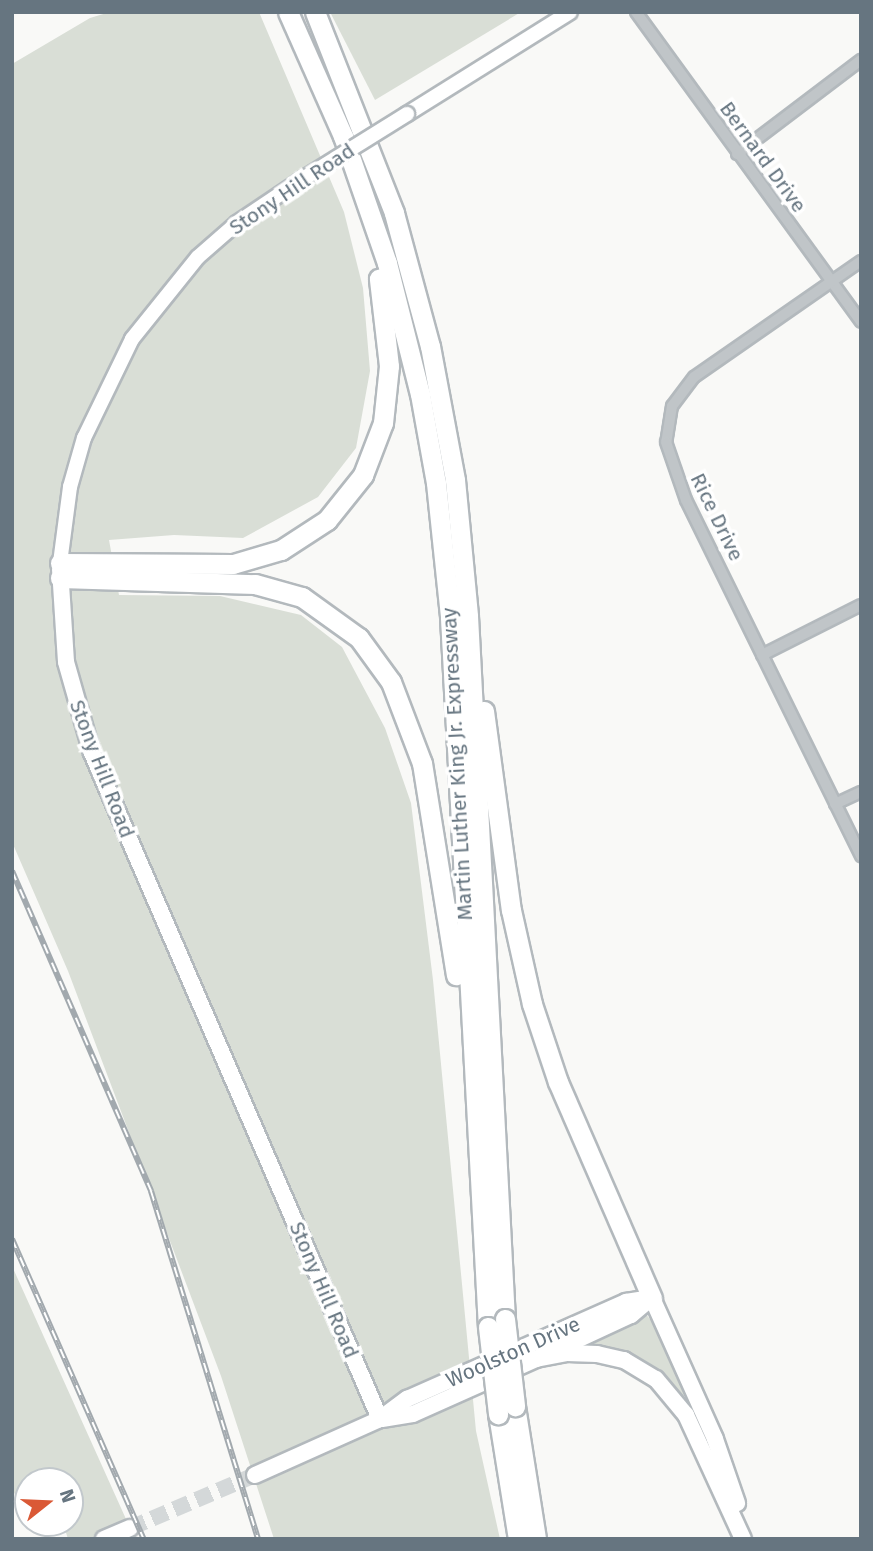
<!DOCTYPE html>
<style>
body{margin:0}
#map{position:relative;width:873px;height:1551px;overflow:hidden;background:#f9f9f7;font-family:"Fira Sans",sans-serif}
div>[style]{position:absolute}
.green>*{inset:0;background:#d9ded6}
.primary-tunnel>*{height:16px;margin-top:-8px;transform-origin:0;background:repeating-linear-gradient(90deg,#d4d8d9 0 16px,transparent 0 24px)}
.roads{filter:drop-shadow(2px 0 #b3b9bd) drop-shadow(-2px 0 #b3b9bd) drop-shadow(0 2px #b3b9bd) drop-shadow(0 -2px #b3b9bd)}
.street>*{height:10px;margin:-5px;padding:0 5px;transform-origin:5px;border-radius:5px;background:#c0c5c8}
.secondary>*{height:14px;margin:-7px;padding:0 7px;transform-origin:7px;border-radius:7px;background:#fff}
.primary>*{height:16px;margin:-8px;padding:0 8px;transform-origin:8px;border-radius:8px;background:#fff}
.highway>*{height:19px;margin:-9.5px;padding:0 9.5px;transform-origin:9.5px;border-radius:9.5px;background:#fff}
.rail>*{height:6px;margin-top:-3px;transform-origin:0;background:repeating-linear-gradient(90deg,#fff 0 10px,#a2a9ae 0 20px);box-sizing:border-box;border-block:2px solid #a2a9ae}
.bridges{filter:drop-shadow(2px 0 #b3b9bd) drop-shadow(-2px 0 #b3b9bd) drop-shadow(0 2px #b3b9bd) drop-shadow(0 -2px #b3b9bd)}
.secondary-bridge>*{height:14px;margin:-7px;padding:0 7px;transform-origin:7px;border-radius:7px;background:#fff}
.highway-bridge>*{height:19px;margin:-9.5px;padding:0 9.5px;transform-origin:9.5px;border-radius:9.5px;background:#fff}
span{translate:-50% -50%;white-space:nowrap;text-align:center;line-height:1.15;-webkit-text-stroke:7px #fff;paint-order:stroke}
.street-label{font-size:21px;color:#667580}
.frame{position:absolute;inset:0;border:14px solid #667580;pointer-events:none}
.north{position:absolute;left:14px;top:1467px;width:70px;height:70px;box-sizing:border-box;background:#fff;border:2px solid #c2c8cc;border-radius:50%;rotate:72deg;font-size:19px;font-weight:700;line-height:28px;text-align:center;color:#667580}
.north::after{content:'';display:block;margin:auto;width:24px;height:32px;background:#da5936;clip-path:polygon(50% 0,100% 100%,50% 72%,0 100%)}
</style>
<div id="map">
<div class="green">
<i style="clip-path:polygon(110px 12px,259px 12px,344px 212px,363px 288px,370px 371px,356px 448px,318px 497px,243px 538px,174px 535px,109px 540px,119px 595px,220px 596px,301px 615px,342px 647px,385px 728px,411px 803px,433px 980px,476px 1431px,500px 1539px,274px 1539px,221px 1376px,68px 971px,12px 842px,12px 64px,90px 18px)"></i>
<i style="clip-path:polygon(330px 12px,521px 12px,375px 100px)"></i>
<i style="clip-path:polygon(12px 1266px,135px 1539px,68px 1539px,63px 1523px,70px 1523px,70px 1481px,28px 1481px,28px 1502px,12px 1492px)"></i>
<i style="clip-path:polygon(645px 1313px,654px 1324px,686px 1397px,593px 1347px,591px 1339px)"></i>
</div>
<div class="primary-tunnel">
<i style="left:130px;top:1528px;width:136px;rotate:-23deg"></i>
</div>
<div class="roads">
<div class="street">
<i style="left:636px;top:12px;width:383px;rotate:54deg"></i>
<i style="left:737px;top:154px;width:156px;rotate:-37.2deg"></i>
<i style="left:861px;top:261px;width:203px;rotate:145.2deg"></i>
<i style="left:694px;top:377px;width:36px;rotate:127deg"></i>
<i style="left:672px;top:406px;width:36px;rotate:99deg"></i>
<i style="left:666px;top:442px;width:61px;rotate:71deg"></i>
<i style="left:686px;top:500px;width:397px;rotate:63.8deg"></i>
<i style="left:762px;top:655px;width:111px;rotate:-26.8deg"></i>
<i style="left:835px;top:804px;width:29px;rotate:-25deg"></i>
</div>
<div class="secondary">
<i style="left:407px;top:114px;width:192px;rotate:-32deg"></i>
<i style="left:60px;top:563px;width:77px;rotate:-82.5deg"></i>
<i style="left:70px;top:487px;width:51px;rotate:-74.1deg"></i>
<i style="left:84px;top:438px;width:110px;rotate:-64.1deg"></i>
<i style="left:132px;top:339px;width:105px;rotate:-51.2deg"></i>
<i style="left:198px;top:257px;width:52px;rotate:-41.1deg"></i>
<i style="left:237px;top:223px;width:77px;rotate:-33.9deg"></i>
</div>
<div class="primary">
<i style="left:60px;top:569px;width:93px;rotate:86.3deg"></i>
<i style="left:66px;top:662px;width:95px;rotate:74.1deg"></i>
<i style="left:92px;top:753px;width:726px;rotate:66.61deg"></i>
<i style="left:652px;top:1298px;width:154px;rotate:65.9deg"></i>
<i style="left:715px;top:1439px;width:68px;rotate:71deg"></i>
<i style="left:536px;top:1359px;width:32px;rotate:-11deg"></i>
<i style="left:567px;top:1353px;width:30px;rotate:2deg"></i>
<i style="left:597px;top:1354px;width:28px;rotate:13deg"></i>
<i style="left:624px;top:1360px;width:37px;rotate:31deg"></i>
<i style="left:656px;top:1379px;width:47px;rotate:50.2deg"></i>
<i style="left:686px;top:1415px;width:136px;rotate:65.3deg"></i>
<i style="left:382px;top:1419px;width:31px;rotate:-9deg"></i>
<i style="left:413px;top:1414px;width:135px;rotate:-24.1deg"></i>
<i style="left:536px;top:1359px;width:105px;rotate:-24.9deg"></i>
<i style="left:631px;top:1315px;width:25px;rotate:-40deg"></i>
<i style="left:255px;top:1475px;width:137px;rotate:-24.1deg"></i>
<i style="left:380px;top:1419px;width:34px;rotate:-37deg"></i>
<i style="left:407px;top:1399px;width:240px;rotate:-23.9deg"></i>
<i style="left:626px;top:1302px;width:26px;rotate:-9deg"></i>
<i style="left:104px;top:1539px;width:28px;rotate:-23deg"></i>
</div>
<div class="highway">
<i style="left:288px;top:12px;width:136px;rotate:66.1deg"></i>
<i style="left:343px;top:136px;width:134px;rotate:70.9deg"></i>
<i style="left:387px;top:263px;width:135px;rotate:75.9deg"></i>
<i style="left:420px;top:394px;width:90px;rotate:79.8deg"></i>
<i style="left:436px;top:483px;width:135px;rotate:84deg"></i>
<i style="left:450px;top:617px;width:711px;rotate:86.94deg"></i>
<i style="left:315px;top:12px;width:216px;rotate:68.5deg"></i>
<i style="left:394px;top:213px;width:138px;rotate:74.9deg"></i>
<i style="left:430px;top:346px;width:136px;rotate:79.4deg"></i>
<i style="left:455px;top:480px;width:137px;rotate:84.5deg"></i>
<i style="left:468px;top:616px;width:704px;rotate:86.99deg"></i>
<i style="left:60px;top:563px;width:173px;rotate:0.3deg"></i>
<i style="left:233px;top:564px;width:50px;rotate:-16.3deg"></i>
<i style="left:281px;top:550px;width:55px;rotate:-33.1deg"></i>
<i style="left:327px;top:520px;width:58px;rotate:-51.3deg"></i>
<i style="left:363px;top:475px;width:56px;rotate:-69deg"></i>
<i style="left:383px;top:423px;width:57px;rotate:-84deg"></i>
<i style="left:389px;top:366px;width:88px;rotate:-96.6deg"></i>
<i style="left:60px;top:578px;width:195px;rotate:1.8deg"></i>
<i style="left:255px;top:584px;width:49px;rotate:15.5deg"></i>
<i style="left:302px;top:597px;width:70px;rotate:35.7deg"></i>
<i style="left:359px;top:638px;width:54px;rotate:54deg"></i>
<i style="left:391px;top:682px;width:87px;rotate:69.1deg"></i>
<i style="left:422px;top:763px;width:215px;rotate:80.9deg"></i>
<i style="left:484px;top:711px;width:201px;rotate:82.3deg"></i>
<i style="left:511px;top:910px;width:96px;rotate:77.4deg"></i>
<i style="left:532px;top:1004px;width:82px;rotate:71.6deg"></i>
<i style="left:558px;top:1082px;width:236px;rotate:66.5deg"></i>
<i style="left:515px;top:1406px;width:135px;rotate:81deg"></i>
<i style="left:498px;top:1414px;width:127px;rotate:80.9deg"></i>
</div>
</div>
<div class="rail">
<i style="left:12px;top:871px;width:349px;rotate:66.5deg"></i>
<i style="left:151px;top:1191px;width:364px;rotate:72.9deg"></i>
<i style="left:12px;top:1239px;width:328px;rotate:66.3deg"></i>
</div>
<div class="bridges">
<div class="secondary-bridge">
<i style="left:301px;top:180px;width:125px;rotate:-31.9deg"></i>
</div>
<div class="highway-bridge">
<i style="left:505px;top:1319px;width:88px;rotate:83.4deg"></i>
<i style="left:488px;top:1327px;width:88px;rotate:83.4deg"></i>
</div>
</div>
<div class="street-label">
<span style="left:763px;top:157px;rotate:54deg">Bernard Drive</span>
<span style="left:292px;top:189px;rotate:-34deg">Stony Hill Road</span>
<span style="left:717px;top:517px;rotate:64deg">Rice Drive</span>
<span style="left:457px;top:764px;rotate:-93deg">Martin Luther King Jr. Expressway</span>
<span style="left:102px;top:769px;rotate:69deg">Stony Hill Road</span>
<span style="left:324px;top:1290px;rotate:67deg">Stony Hill Road</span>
<span style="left:513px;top:1352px;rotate:-24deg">Woolston Drive</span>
</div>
<div class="frame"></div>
<div class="north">N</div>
</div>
